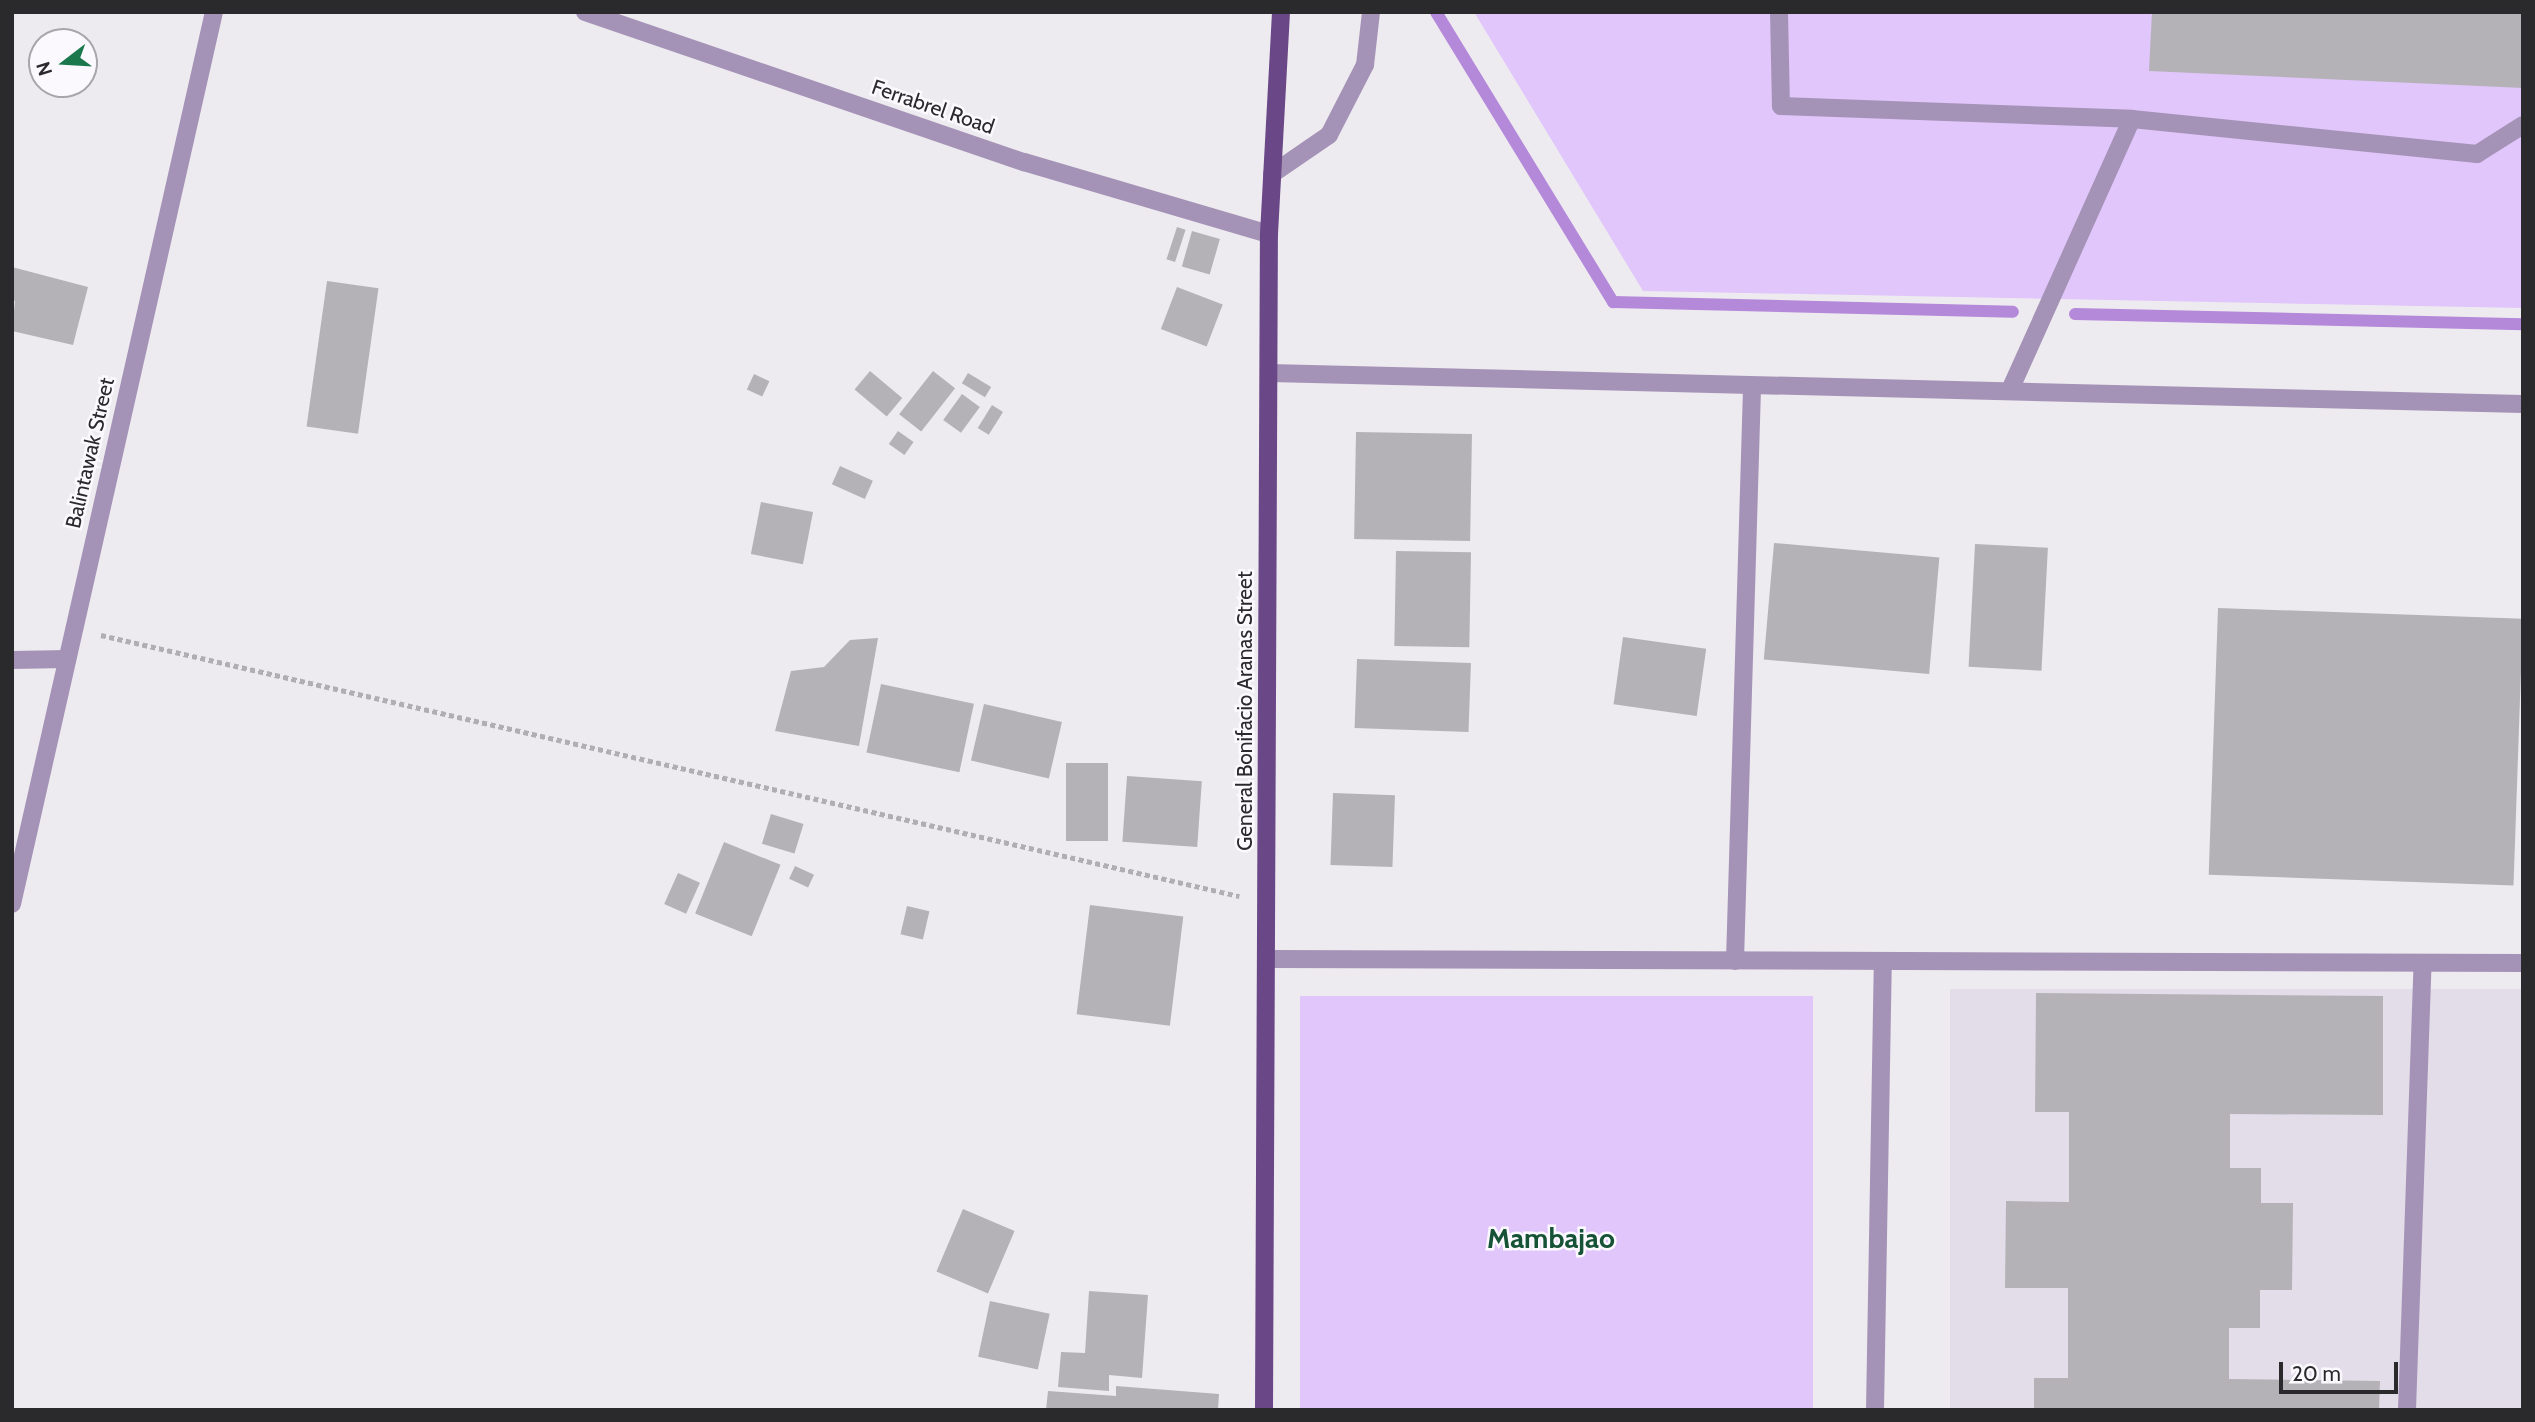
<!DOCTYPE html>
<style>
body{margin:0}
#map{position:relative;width:2535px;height:1422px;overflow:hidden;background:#eeebf0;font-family:Cabin,sans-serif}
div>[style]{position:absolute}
.built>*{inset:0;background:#e3dde9;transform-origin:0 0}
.green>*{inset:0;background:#e1c6fb;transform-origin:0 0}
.stream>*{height:12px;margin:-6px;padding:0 6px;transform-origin:6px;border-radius:6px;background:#b589da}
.building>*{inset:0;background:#b4b2b7;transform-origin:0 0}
.path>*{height:4.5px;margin-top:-2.25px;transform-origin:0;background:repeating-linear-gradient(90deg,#b0aeb2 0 5px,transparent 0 8.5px)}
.lane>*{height:18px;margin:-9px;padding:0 9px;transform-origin:9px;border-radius:9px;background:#a593b7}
.street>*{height:18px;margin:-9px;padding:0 9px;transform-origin:9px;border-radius:9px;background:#a593b7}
.primary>*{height:18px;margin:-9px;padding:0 9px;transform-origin:9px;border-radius:9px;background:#6a4887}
span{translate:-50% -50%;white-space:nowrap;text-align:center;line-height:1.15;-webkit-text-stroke:5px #fbf9fe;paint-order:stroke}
.street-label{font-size:21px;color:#2a292b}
.district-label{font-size:28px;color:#165336;font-weight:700}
.frame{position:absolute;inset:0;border:14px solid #2a292b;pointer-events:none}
.north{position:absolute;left:28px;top:28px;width:70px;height:70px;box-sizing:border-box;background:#fbf9fe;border:2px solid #a7a6aa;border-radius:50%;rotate:253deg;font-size:19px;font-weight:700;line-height:28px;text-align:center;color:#2a292b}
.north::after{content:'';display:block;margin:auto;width:24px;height:32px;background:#1b784d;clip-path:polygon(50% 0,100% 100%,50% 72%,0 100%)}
.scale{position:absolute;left:2279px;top:1362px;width:119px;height:32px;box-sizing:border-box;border:4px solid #2a292b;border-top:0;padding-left:9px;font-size:21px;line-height:24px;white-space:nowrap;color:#2a292b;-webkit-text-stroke:5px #fbf9fe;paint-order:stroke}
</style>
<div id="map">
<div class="built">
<i style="left:1950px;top:989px;width:573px;height:421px"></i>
</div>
<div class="green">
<i style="clip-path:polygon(1474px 12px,2523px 12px,2523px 308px,1643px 291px)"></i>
<i style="left:1300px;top:996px;width:513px;height:414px"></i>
</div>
<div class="stream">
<i style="left:1436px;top:12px;width:340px;rotate:58.6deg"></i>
<i style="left:1613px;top:302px;width:400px;rotate:1.4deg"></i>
<i style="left:2075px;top:314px;width:448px;rotate:1.3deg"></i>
</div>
<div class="building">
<i style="clip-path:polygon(2152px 12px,2523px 12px,2523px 88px,2149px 71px)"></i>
<i style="left:1177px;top:227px;width:9px;height:34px;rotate:18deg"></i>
<i style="left:1192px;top:231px;width:29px;height:37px;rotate:16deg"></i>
<i style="clip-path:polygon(12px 267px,88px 287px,73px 345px,12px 331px,15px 301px,12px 300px)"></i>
<i style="left:327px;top:281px;width:52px;height:147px;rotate:8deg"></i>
<i style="left:1177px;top:287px;width:49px;height:45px;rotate:21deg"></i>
<i style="left:870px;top:371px;width:42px;height:24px;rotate:40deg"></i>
<i style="left:933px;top:371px;width:28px;height:55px;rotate:38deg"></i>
<i style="left:968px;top:373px;width:27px;height:12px;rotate:31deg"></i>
<i style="left:754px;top:374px;width:17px;height:17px;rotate:25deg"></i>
<i style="left:962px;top:394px;width:22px;height:32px;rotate:36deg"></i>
<i style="left:992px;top:405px;width:13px;height:27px;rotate:32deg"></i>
<i style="left:898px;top:431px;width:19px;height:16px;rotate:35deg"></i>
<i style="left:1356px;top:432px;width:116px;height:107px;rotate:1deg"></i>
<i style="left:840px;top:466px;width:36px;height:20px;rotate:24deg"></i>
<i style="left:761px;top:502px;width:53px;height:53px;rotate:11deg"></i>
<i style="left:1774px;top:543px;width:166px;height:117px;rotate:5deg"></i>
<i style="left:1975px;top:544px;width:73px;height:123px;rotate:3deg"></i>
<i style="left:1396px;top:551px;width:75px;height:95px;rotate:1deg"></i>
<i style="left:2218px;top:608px;width:305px;height:267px;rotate:2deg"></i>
<i style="left:1623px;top:637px;width:84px;height:68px;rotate:8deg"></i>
<i style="clip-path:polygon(878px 638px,859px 746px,775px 731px,791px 671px,824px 667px,850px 640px)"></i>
<i style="left:1357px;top:659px;width:114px;height:69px;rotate:2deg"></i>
<i style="left:881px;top:684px;width:95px;height:70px;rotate:12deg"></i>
<i style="left:984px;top:704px;width:80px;height:58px;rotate:13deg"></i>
<i style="left:1066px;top:763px;width:42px;height:78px"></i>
<i style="left:1127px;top:776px;width:75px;height:66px;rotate:4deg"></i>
<i style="left:1333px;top:793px;width:62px;height:72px;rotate:2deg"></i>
<i style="left:771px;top:814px;width:34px;height:31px;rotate:17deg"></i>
<i style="left:724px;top:842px;width:61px;height:77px;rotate:22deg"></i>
<i style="left:795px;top:866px;width:21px;height:14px;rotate:25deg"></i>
<i style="left:678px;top:873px;width:24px;height:34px;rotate:24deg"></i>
<i style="left:1090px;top:905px;width:94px;height:110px;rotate:7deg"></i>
<i style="left:907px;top:906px;width:23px;height:29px;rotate:13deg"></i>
<i style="clip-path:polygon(2036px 993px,2383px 996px,2383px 1115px,2230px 1114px,2230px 1168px,2261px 1168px,2261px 1203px,2293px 1203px,2292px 1290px,2260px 1290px,2260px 1328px,2229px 1328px,2229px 1379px,2380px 1381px,2379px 1410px,2034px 1410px,2034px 1378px,2068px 1378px,2068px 1288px,2005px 1288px,2006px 1201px,2069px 1202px,2069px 1112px,2035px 1112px)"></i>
<i style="left:963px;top:1209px;width:56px;height:68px;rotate:23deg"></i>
<i style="clip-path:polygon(1089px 1291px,1148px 1295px,1142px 1378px,1109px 1375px,1109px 1391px,1058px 1387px,1061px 1352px,1085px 1353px)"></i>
<i style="left:990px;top:1301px;width:61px;height:57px;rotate:12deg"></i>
<i style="clip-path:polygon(1116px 1386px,1219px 1394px,1218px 1410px,1046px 1410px,1048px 1391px,1116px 1396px)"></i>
</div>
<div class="path">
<i style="left:101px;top:635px;width:1168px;rotate:12.92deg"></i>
</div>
<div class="lane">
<i style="left:1779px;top:12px;width:94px;rotate:88.8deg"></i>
<i style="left:1781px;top:106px;width:351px;rotate:2.1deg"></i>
<i style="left:1272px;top:174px;width:69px;rotate:-34.4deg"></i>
<i style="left:1329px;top:135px;width:79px;rotate:-62.8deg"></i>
<i style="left:1365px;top:65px;width:53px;rotate:-83.5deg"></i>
<i style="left:2010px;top:390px;width:297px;rotate:-65.8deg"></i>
<i style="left:2132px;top:119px;width:347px;rotate:5.8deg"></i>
<i style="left:2477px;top:154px;width:54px;rotate:-32.2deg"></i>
<i style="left:1266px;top:959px;width:1257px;rotate:0.18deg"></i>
<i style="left:1735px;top:961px;width:574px;rotate:-88.3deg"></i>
<i style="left:1875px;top:1410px;width:449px;rotate:-89deg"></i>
<i style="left:2407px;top:1410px;width:447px;rotate:-88deg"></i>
</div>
<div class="street">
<i style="left:585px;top:12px;width:464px;rotate:18.9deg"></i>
<i style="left:1024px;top:162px;width:255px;rotate:16.4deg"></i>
<i style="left:1269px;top:373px;width:1254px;rotate:1.42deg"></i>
<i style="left:12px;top:660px;width:55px;rotate:-1deg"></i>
<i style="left:12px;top:904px;width:915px;rotate:-77.24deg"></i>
</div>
<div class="primary">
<i style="left:1264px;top:1410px;width:1176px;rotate:-89.76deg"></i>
<i style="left:1269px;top:234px;width:222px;rotate:-86.9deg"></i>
</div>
<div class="street-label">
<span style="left:933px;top:107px;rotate:19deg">Ferrabrel Road</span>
<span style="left:90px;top:453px;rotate:-77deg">Balintawak Street</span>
<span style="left:1245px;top:711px;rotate:-90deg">General Bonifacio Aranas Street</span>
</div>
<div class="district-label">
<span style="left:1551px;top:1238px">Mambajao</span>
</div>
<div class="frame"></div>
<div class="north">N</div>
<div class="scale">20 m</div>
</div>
